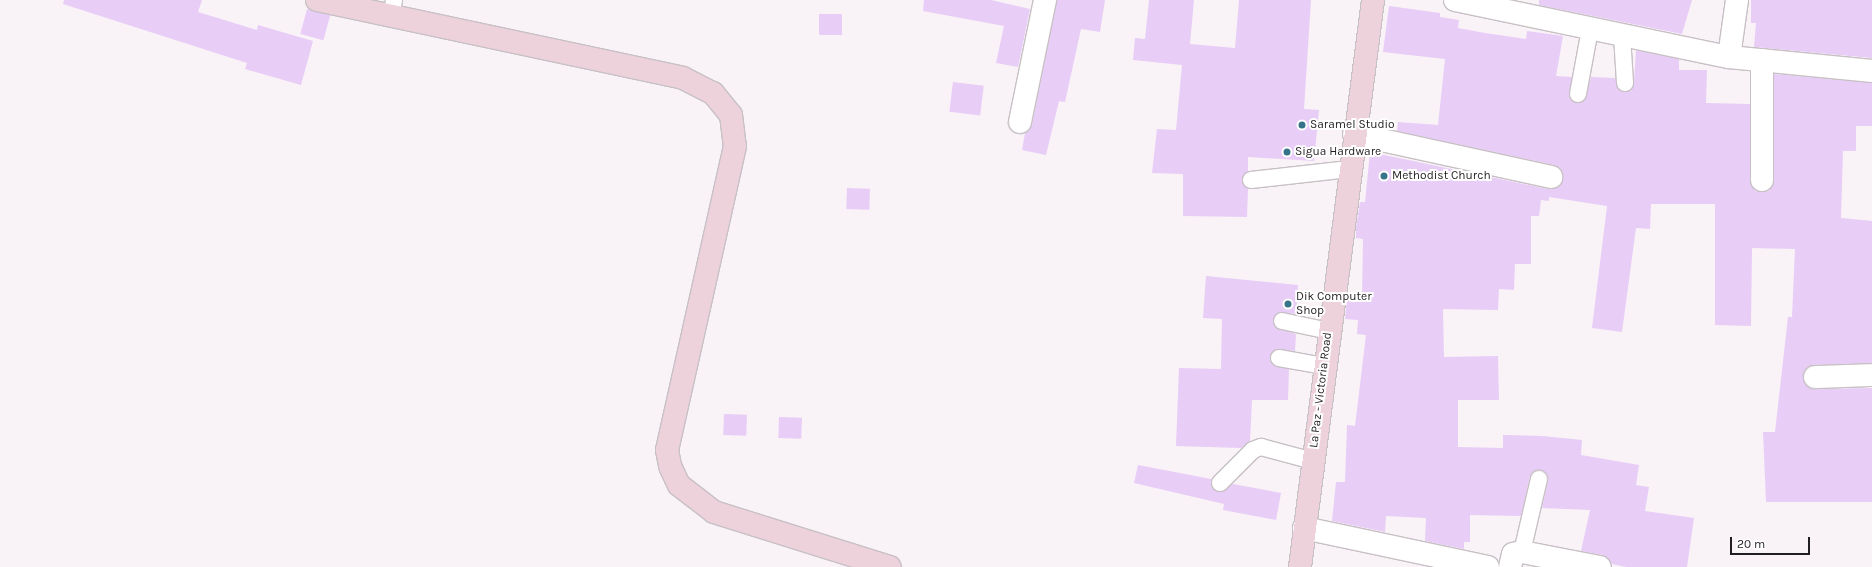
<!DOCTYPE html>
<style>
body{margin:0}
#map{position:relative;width:1872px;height:567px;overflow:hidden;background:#f9f2f7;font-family:Karla,sans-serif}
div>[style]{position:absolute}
.building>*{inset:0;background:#e8cdf7;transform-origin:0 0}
.roads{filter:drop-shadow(1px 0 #c7c0c5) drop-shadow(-1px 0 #c7c0c5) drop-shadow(0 1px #c7c0c5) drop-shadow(0 -1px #c7c0c5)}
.lane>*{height:16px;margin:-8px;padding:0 8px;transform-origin:8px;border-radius:8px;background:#fff}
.street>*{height:22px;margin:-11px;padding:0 11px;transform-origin:11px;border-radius:11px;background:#fff}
.secondary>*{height:22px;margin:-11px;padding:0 11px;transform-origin:11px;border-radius:11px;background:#edd2db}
.dots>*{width:11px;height:11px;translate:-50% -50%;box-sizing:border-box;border:2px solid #fff;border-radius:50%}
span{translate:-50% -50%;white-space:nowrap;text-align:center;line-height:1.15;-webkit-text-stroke:4px #fff;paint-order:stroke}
.poi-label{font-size:12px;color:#211e20}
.left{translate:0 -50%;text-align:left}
.street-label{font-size:12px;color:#211e20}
.scale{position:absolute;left:1730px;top:537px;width:80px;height:18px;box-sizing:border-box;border:2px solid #211e20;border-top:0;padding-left:5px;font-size:12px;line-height:14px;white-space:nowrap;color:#211e20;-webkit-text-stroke:3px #fff;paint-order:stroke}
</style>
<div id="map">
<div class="building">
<i style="clip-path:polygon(64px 0,202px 0,198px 12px,257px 30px,258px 25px,313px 41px,301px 85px,245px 69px,247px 63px,63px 4px)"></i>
<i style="clip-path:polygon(924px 0,991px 0,1030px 9px,1018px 67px,996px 63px,1004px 26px,923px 11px)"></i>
<i style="clip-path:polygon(1057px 0,1105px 0,1100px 32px,1081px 29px,1065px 102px,1059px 101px,1046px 155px,1022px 150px,1025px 133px,1032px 125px)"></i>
<i style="clip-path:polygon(1149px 0,1194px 0,1190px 44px,1235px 48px,1239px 0,1311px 0,1304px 109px,1319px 110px,1314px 161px,1248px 157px,1248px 171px,1242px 181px,1248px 189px,1247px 217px,1183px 216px,1183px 174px,1152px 173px,1157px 129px,1176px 130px,1182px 65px,1133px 60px,1135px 38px,1145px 39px)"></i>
<i style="clip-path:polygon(1539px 0,1692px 0,1682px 34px,1539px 5px)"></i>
<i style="clip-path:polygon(1751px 0,1872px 0,1872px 58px,1754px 47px,1756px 23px,1751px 23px)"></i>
<i style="clip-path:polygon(1389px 6px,1440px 13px,1440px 17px,1459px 20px,1458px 28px,1485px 33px,1526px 39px,1527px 31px,1563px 36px,1556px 76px,1572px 77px,1569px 97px,1576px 103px,1585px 100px,1591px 77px,1615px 78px,1620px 91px,1631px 91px,1634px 83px,1636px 50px,1679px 59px,1679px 70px,1707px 70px,1706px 103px,1750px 104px,1750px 180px,1755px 191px,1762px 192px,1769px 191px,1774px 180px,1774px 74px,1872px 83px,1872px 126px,1856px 126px,1856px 151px,1843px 151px,1841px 218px,1872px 221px,1872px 363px,1814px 365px,1804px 371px,1803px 377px,1805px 384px,1815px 389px,1872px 388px,1872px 502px,1766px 502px,1763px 432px,1775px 432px,1788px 317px,1792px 317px,1795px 249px,1752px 248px,1751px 326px,1715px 325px,1715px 204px,1651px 204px,1650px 229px,1636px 228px,1622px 332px,1592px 328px,1607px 206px,1549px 197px,1549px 201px,1541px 200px,1539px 216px,1531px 216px,1531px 264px,1515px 264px,1514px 290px,1499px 289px,1498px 310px,1443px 309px,1444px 357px,1498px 356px,1499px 400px,1458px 400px,1458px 447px,1503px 448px,1503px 435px,1542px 436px,1582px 440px,1581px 455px,1639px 465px,1636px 485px,1649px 487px,1645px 511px,1694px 518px,1687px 567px,1626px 567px,1612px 564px,1603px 555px,1581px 551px,1590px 510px,1542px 508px,1548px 481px,1541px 470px,1530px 476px,1521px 516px,1470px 515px,1470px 542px,1464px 542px,1464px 549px,1425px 541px,1426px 518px,1386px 516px,1385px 532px,1332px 521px,1336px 482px,1345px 482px,1347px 425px,1355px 426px,1366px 335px,1357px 334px,1358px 320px,1345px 319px,1347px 298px,1362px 298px,1363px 239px,1356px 238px,1356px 227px,1360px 202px,1365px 202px,1370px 152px,1548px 189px,1560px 186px,1563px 179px,1560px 168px,1554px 165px,1397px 131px,1398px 122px,1438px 125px,1445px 59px,1383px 52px)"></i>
<i style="left:307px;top:9px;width:24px;height:26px;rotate:15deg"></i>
<i style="left:819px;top:14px;width:23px;height:21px"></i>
<i style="left:953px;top:82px;width:31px;height:30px;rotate:7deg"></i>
<i style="left:847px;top:188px;width:23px;height:21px;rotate:2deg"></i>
<i style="clip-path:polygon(1206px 276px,1298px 285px,1296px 314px,1279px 312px,1273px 319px,1276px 328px,1296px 334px,1295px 351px,1276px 349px,1270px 357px,1273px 365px,1289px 369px,1288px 400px,1252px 400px,1250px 441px,1241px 448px,1176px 446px,1179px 368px,1221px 369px,1222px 319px,1203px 318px)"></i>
<i style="left:724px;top:414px;width:23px;height:21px;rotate:2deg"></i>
<i style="left:779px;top:417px;width:23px;height:21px;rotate:2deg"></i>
<i style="clip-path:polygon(1138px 465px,1211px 479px,1211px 486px,1218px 492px,1233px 484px,1281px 493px,1276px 520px,1223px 510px,1224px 504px,1134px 483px)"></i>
</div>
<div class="roads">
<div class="lane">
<i style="left:391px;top:16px;width:16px;rotate:-79deg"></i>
<i style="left:1622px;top:36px;width:47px;rotate:86.3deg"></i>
<i style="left:1578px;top:94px;width:66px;rotate:-79.5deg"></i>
<i style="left:1251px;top:180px;width:99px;rotate:-6.4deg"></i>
<i style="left:1282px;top:321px;width:48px;rotate:12deg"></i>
<i style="left:1279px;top:358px;width:46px;rotate:10.1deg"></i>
<i style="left:1220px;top:483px;width:47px;rotate:-45deg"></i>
<i style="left:1253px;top:450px;width:9px;rotate:-21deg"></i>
<i style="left:1261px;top:447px;width:54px;rotate:15.1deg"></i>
<i style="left:1522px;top:552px;width:75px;rotate:-76.9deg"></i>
</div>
<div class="street">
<i style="left:1455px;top:0;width:280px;rotate:11.8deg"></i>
<i style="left:1729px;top:57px;width:144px;rotate:5.6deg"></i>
<i style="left:1729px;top:57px;width:58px;rotate:-82deg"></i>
<i style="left:1762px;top:60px;width:120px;rotate:90deg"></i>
<i style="left:1020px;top:122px;width:125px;rotate:-78.4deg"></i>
<i style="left:1354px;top:134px;width:202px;rotate:12.3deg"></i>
<i style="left:1815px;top:377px;width:57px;rotate:-2deg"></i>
<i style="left:1304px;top:528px;width:188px;rotate:12deg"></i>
<i style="left:1510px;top:567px;width:13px;rotate:-77deg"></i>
<i style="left:1513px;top:554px;width:9px;rotate:-13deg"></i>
<i style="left:1522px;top:552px;width:79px;rotate:10.9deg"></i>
</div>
<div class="secondary">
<i style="left:317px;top:0;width:374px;rotate:12deg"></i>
<i style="left:683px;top:78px;width:34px;rotate:27deg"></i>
<i style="left:713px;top:93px;width:28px;rotate:51deg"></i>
<i style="left:731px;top:115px;width:31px;rotate:83deg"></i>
<i style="left:735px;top:146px;width:312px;rotate:102.6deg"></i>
<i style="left:667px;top:450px;width:16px;rotate:79deg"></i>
<i style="left:670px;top:466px;width:21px;rotate:65deg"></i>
<i style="left:679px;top:485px;width:44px;rotate:37.6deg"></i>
<i style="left:714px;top:512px;width:184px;rotate:17.4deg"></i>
<i style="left:1300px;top:567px;width:572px;rotate:-82.66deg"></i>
</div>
</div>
<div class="dots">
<i style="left:1302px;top:125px;background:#36748a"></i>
<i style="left:1287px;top:152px;background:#36748a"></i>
<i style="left:1384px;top:176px;background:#36748a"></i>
<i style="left:1288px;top:304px;background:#36748a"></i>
</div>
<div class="poi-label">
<span class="left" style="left:1310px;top:125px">Saramel Studio</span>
<span class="left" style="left:1295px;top:152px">Sigua Hardware</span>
<span class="left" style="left:1392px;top:176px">Methodist Church</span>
<span class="left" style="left:1296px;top:304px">Dik Computer<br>Shop</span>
</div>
<div class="street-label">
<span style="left:1321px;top:390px;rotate:-83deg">La Paz - Victoria Road</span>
</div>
<div class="scale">20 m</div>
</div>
